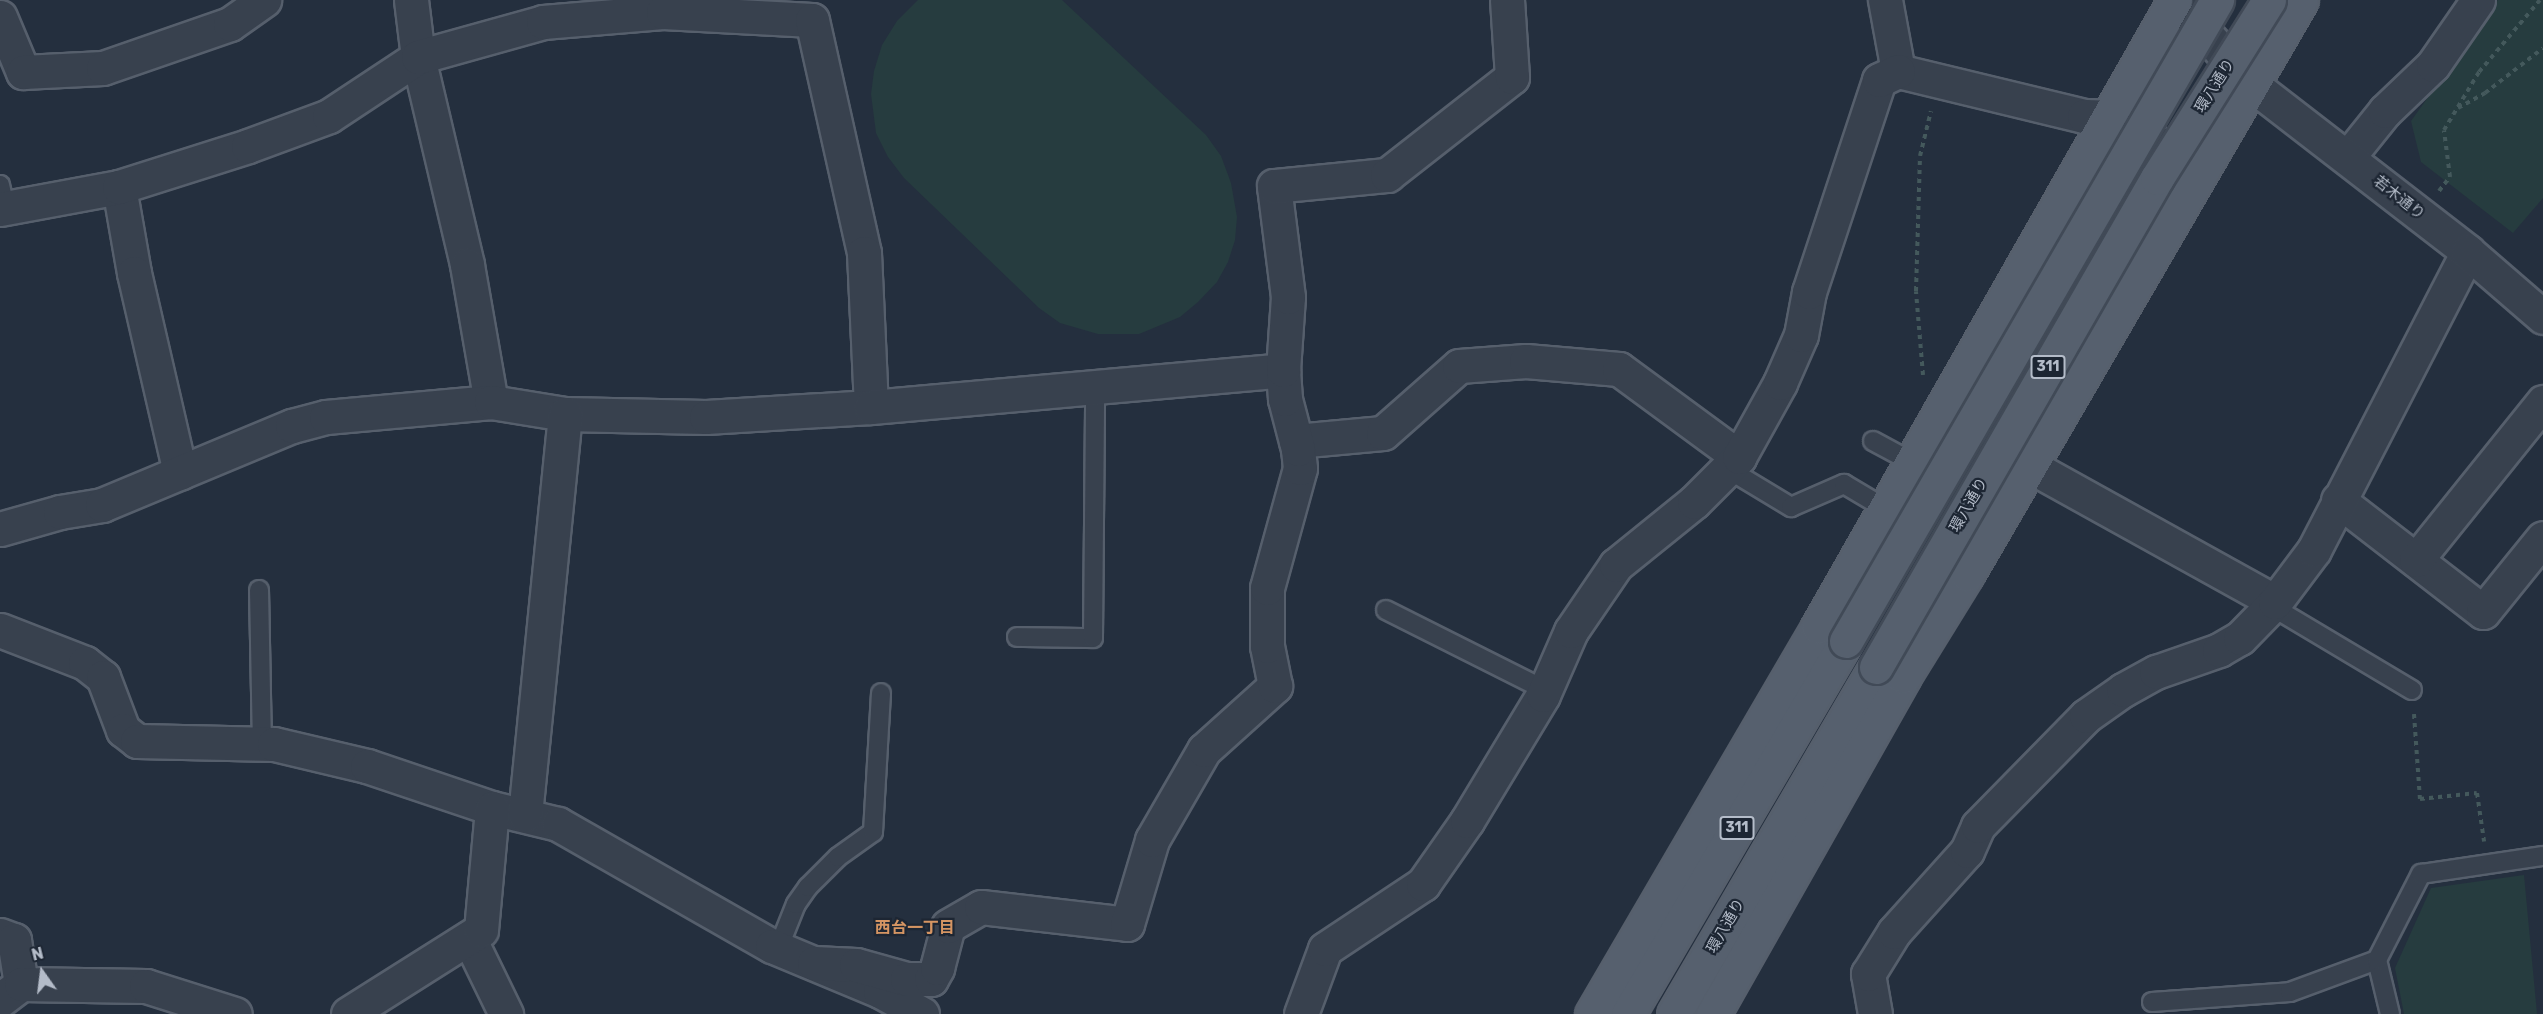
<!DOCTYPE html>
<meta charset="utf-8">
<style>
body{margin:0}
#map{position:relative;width:2543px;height:1014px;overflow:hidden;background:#242f3e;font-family:Rubik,"Noto Sans JP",sans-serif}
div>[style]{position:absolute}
.green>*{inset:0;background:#263c3f}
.path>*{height:4px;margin-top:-2px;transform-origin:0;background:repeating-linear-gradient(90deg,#44595c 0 4.5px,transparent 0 9px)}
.roads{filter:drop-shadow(2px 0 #565f6c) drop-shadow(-2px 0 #565f6c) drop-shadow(0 2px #565f6c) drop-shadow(0 -2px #565f6c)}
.service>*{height:18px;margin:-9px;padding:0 9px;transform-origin:9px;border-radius:9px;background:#38414e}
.minor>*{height:33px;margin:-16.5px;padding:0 16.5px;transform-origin:16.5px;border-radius:16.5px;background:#38414e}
.tertiary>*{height:33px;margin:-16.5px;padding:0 16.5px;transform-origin:16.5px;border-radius:16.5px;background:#38414e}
.primary>*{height:33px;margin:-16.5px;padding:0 16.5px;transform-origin:16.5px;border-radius:16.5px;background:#56606e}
.bridges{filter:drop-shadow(2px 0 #414a57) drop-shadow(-2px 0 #414a57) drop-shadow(0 2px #414a57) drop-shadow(0 -2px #414a57)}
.primary-bridge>*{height:33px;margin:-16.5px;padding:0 16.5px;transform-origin:16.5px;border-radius:16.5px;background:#56606e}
span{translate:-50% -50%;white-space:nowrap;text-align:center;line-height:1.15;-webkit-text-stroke:4.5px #1d2633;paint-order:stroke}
.shield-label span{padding:2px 4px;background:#1d2633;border:2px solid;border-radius:4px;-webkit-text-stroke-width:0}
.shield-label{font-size:14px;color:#b4bcc9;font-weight:700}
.street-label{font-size:15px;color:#b4bcc9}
.neighbourhood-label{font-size:16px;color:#d59563;font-weight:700}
.north{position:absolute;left:12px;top:942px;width:60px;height:60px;-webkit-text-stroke:4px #1d2633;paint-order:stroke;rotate:346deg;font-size:16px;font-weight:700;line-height:24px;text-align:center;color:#b4bcc9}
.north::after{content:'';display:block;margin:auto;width:21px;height:27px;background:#b4bcc9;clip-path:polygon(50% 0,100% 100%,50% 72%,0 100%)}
</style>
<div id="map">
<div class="green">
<i style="clip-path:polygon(918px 0,1062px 0,1206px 135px,1221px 156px,1231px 183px,1237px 217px,1235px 240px,1228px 262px,1217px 282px,1198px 302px,1180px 317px,1139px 334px,1098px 334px,1060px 323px,1039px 308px,904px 178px,888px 157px,876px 133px,871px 94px,874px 71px,882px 45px,897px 21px)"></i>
<i style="clip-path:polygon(2498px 0,2543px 0,2543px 198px,2513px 233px,2421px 162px,2411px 121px)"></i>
<i style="clip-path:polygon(2524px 875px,2537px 1014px,2404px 1014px,2395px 968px,2431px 888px)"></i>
</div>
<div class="path">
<i style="left:2458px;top:108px;width:31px;rotate:-29deg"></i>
<i style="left:2485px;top:93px;width:73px;rotate:-37.8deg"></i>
<i style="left:2439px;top:191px;width:18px;rotate:-52deg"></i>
<i style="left:2450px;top:177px;width:47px;rotate:-97.3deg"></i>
<i style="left:2444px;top:130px;width:68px;rotate:-58.9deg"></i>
<i style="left:2479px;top:72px;width:94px;rotate:-49.7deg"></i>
<i style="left:1923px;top:375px;width:84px;rotate:-94.8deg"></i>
<i style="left:1916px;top:291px;width:135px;rotate:-88.3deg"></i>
<i style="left:1920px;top:156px;width:46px;rotate:-76.3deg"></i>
<i style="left:2414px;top:714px;width:85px;rotate:86deg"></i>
<i style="left:2420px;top:799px;width:57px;rotate:-6deg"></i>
<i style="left:2477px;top:793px;width:49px;rotate:81.7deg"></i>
</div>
<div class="roads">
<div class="service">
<i style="left:0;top:185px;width:22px;rotate:77deg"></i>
<i style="left:1873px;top:441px;width:44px;rotate:28.3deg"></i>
<i style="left:1728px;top:469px;width:74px;rotate:31.1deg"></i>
<i style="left:1791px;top:507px;width:58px;rotate:-23.5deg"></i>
<i style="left:1844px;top:484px;width:49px;rotate:30.8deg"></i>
<i style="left:259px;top:590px;width:154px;rotate:88.9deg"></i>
<i style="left:2271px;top:606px;width:164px;rotate:30.8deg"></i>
<i style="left:1386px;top:610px;width:178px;rotate:26.7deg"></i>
<i style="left:1017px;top:637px;width:76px;rotate:0.8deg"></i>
<i style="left:1093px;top:638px;width:251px;rotate:-89.5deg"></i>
<i style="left:778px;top:949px;width:48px;rotate:-68.2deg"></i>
<i style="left:796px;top:904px;width:21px;rotate:-55deg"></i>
<i style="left:808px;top:887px;width:42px;rotate:-45deg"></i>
<i style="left:838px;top:857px;width:43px;rotate:-35.5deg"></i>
<i style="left:873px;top:832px;width:139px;rotate:-86.7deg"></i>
<i style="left:2152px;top:1002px;width:138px;rotate:-4.1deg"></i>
<i style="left:2290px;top:992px;width:93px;rotate:-20.2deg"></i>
<i style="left:2390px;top:1014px;width:56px;rotate:-103.5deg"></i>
<i style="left:2377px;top:960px;width:97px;rotate:-62.9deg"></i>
<i style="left:2421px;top:874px;width:123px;rotate:-8.4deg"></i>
</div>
<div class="minor">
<i style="left:411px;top:0;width:57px;rotate:83deg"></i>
<i style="left:418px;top:57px;width:214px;rotate:76.7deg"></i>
<i style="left:467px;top:265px;width:139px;rotate:80.1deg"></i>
<i style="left:1885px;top:0;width:72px;rotate:79.6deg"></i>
<i style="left:1898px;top:71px;width:191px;rotate:13.6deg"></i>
<i style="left:2084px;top:116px;width:24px;rotate:2deg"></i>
<i style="left:2108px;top:117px;width:101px;rotate:27.8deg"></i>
<i style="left:0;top:17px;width:60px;rotate:67.3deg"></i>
<i style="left:23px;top:72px;width:80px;rotate:-2.9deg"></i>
<i style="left:103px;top:68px;width:134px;rotate:-19.1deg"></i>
<i style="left:230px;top:24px;width:42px;rotate:-35.2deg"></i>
<i style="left:2348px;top:157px;width:59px;rotate:-51.2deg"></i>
<i style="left:2385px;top:111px;width:66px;rotate:-43.8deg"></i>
<i style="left:2433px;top:65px;width:79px;rotate:-55.3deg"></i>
<i style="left:119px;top:187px;width:87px;rotate:80.1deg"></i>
<i style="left:134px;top:273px;width:205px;rotate:77deg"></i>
<i style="left:0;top:209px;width:121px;rotate:-10.5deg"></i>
<i style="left:119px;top:187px;width:135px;rotate:-17.6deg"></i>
<i style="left:248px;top:146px;width:86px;rotate:-20.3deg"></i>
<i style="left:329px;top:116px;width:107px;rotate:-33.5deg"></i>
<i style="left:418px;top:57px;width:130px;rotate:-15.6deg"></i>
<i style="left:543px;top:22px;width:120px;rotate:-4.8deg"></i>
<i style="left:663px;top:12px;width:149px;rotate:3.1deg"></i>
<i style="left:812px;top:20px;width:239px;rotate:77.4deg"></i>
<i style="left:864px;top:253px;width:154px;rotate:87.4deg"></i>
<i style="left:1296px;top:441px;width:87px;rotate:-5.3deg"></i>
<i style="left:1383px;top:433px;width:101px;rotate:-41.4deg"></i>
<i style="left:1459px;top:366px;width:67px;rotate:-4.3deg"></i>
<i style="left:1526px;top:361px;width:93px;rotate:4.9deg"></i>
<i style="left:1619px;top:369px;width:149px;rotate:36.3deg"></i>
<i style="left:2030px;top:466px;width:280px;rotate:29deg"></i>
<i style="left:2338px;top:500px;width:183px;rotate:37.7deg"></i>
<i style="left:2483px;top:612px;width:95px;rotate:-51deg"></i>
<i style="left:0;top:529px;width:62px;rotate:-15.8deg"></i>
<i style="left:60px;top:512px;width:43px;rotate:-9.5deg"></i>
<i style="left:102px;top:505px;width:206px;rotate:-22.6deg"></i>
<i style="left:292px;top:426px;width:35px;rotate:-15deg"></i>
<i style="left:326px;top:417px;width:166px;rotate:-5.2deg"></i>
<i style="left:491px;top:402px;width:75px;rotate:9.2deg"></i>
<i style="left:565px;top:414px;width:141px;rotate:1.2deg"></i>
<i style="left:706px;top:417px;width:165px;rotate:-3.5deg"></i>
<i style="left:871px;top:407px;width:414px;rotate:-5.1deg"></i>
<i style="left:2416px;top:560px;width:203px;rotate:-51.2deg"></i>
<i style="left:0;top:630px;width:91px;rotate:21.2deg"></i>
<i style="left:85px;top:663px;width:23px;rotate:38deg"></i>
<i style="left:103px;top:677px;width:57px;rotate:69.3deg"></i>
<i style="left:123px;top:730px;width:18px;rotate:38deg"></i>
<i style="left:137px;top:741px;width:137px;rotate:1.3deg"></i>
<i style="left:274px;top:744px;width:96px;rotate:13.3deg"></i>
<i style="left:367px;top:766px;width:132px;rotate:18.6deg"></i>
<i style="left:492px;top:808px;width:68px;rotate:13.6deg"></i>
<i style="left:558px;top:824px;width:246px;rotate:29.7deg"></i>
<i style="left:772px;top:946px;width:117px;rotate:22.6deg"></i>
<i style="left:880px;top:991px;width:48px;rotate:28.7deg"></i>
<i style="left:525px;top:815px;width:403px;rotate:-84.3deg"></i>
<i style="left:0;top:935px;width:15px;rotate:20deg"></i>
<i style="left:14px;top:940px;width:45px;rotate:81deg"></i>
<i style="left:469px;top:938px;width:85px;rotate:64deg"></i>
<i style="left:814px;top:963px;width:42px;rotate:2.7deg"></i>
<i style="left:856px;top:965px;width:53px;rotate:15.4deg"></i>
<i style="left:907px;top:979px;width:24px"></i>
<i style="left:931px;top:979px;width:13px;rotate:-61deg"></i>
<i style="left:937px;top:968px;width:43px;rotate:-75.3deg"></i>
<i style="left:948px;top:926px;width:38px;rotate:-30deg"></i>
<i style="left:981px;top:907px;width:147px;rotate:6.6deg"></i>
<i style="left:1127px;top:924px;width:88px;rotate:-73.4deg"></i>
<i style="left:1152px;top:840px;width:104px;rotate:-60deg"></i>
<i style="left:1204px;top:750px;width:96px;rotate:-42deg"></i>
<i style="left:1275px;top:686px;width:41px;rotate:-101.3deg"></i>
<i style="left:1267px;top:646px;width:58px;rotate:-90deg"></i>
<i style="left:1267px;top:588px;width:124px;rotate:-74.6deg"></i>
<i style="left:1300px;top:468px;width:19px;rotate:-96deg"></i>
<i style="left:1298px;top:449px;width:52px;rotate:-104.6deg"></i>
<i style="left:1285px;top:399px;width:29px;rotate:-94deg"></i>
<i style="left:1283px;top:370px;width:73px;rotate:-86.1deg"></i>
<i style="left:1288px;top:297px;width:112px;rotate:-97.2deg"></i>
<i style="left:1274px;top:186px;width:114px;rotate:-5.6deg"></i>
<i style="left:1387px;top:175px;width:159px;rotate:-38.1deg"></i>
<i style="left:1512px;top:77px;width:77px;rotate:-93.7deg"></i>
<i style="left:0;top:1000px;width:26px;rotate:-37deg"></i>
<i style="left:21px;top:984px;width:125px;rotate:0.9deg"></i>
<i style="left:146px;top:986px;width:93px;rotate:17.5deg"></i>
<i style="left:348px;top:1014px;width:157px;rotate:-32.3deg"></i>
<i style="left:481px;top:930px;width:122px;rotate:-84.8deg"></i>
<i style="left:1301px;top:1014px;width:69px;rotate:-69.7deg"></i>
<i style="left:1325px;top:949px;width:118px;rotate:-33.6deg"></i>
<i style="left:1423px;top:884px;width:77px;rotate:-55.1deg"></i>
<i style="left:1467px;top:821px;width:147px;rotate:-58.9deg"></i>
<i style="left:1543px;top:695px;width:70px;rotate:-66.4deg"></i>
<i style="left:1571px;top:631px;width:80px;rotate:-55.7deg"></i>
<i style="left:1616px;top:565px;width:100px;rotate:-38.9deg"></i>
<i style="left:1694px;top:502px;width:64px;rotate:-45deg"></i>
<i style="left:1739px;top:457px;width:85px;rotate:-61deg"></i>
<i style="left:1780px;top:383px;width:52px;rotate:-66.4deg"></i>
<i style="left:1801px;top:335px;width:44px;rotate:-79.5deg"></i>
<i style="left:1809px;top:292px;width:223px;rotate:-71.7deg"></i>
<i style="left:1879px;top:80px;width:21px;rotate:-25deg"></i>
<i style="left:1875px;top:1014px;width:41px;rotate:-99.9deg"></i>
<i style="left:1868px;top:974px;width:49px;rotate:-58.2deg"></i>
<i style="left:1894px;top:932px;width:109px;rotate:-48deg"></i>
<i style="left:1967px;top:851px;width:27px;rotate:-66deg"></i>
<i style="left:1978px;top:826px;width:154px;rotate:-45.5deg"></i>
<i style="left:2086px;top:716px;width:45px;rotate:-35.1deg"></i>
<i style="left:2123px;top:690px;width:38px;rotate:-29deg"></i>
<i style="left:2156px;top:672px;width:67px;rotate:-19.2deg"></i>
<i style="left:2219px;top:650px;width:24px;rotate:-30deg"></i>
<i style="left:2240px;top:638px;width:50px;rotate:-45.8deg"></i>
<i style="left:2275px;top:602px;width:65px;rotate:-53.1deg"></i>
<i style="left:2314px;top:550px;width:335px;rotate:-62.7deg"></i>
</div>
<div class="tertiary">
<i style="left:2175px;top:0;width:113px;rotate:47.9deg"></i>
<i style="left:2251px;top:84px;width:274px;rotate:37.7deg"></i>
<i style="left:2468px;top:252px;width:99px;rotate:40.9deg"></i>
</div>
<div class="primary">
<i style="left:1592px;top:1014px;width:448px;rotate:-59.7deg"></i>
<i style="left:1818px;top:627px;width:722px;rotate:-60.34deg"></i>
<i style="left:1628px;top:1014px;width:432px;rotate:-59.7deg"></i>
<i style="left:1674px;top:1014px;width:402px;rotate:-59.8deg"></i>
<i style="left:1713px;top:1014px;width:388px;rotate:-60.5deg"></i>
<i style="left:1904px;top:676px;width:120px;rotate:-58.3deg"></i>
<i style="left:1967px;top:574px;width:664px;rotate:-59.81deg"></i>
</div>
</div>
<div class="bridges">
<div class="primary-bridge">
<i style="left:1846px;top:641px;width:741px;rotate:-59.94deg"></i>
<i style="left:1876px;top:667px;width:564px;rotate:-60.12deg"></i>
<i style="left:2157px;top:178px;width:210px;rotate:-57.8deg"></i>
</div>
</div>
<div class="shield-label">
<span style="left:2048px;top:367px">311</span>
<span style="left:1737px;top:828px">311</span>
</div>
<div class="street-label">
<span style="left:2215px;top:86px;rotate:-58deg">環八通り</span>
<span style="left:2399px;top:198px;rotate:38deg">若木通り</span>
<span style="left:1969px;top:505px;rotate:-60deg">環八通り</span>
<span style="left:1726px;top:926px;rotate:-60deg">環八通り</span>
</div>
<div class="neighbourhood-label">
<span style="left:915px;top:928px">西台一丁目</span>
</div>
<div class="north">N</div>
</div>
